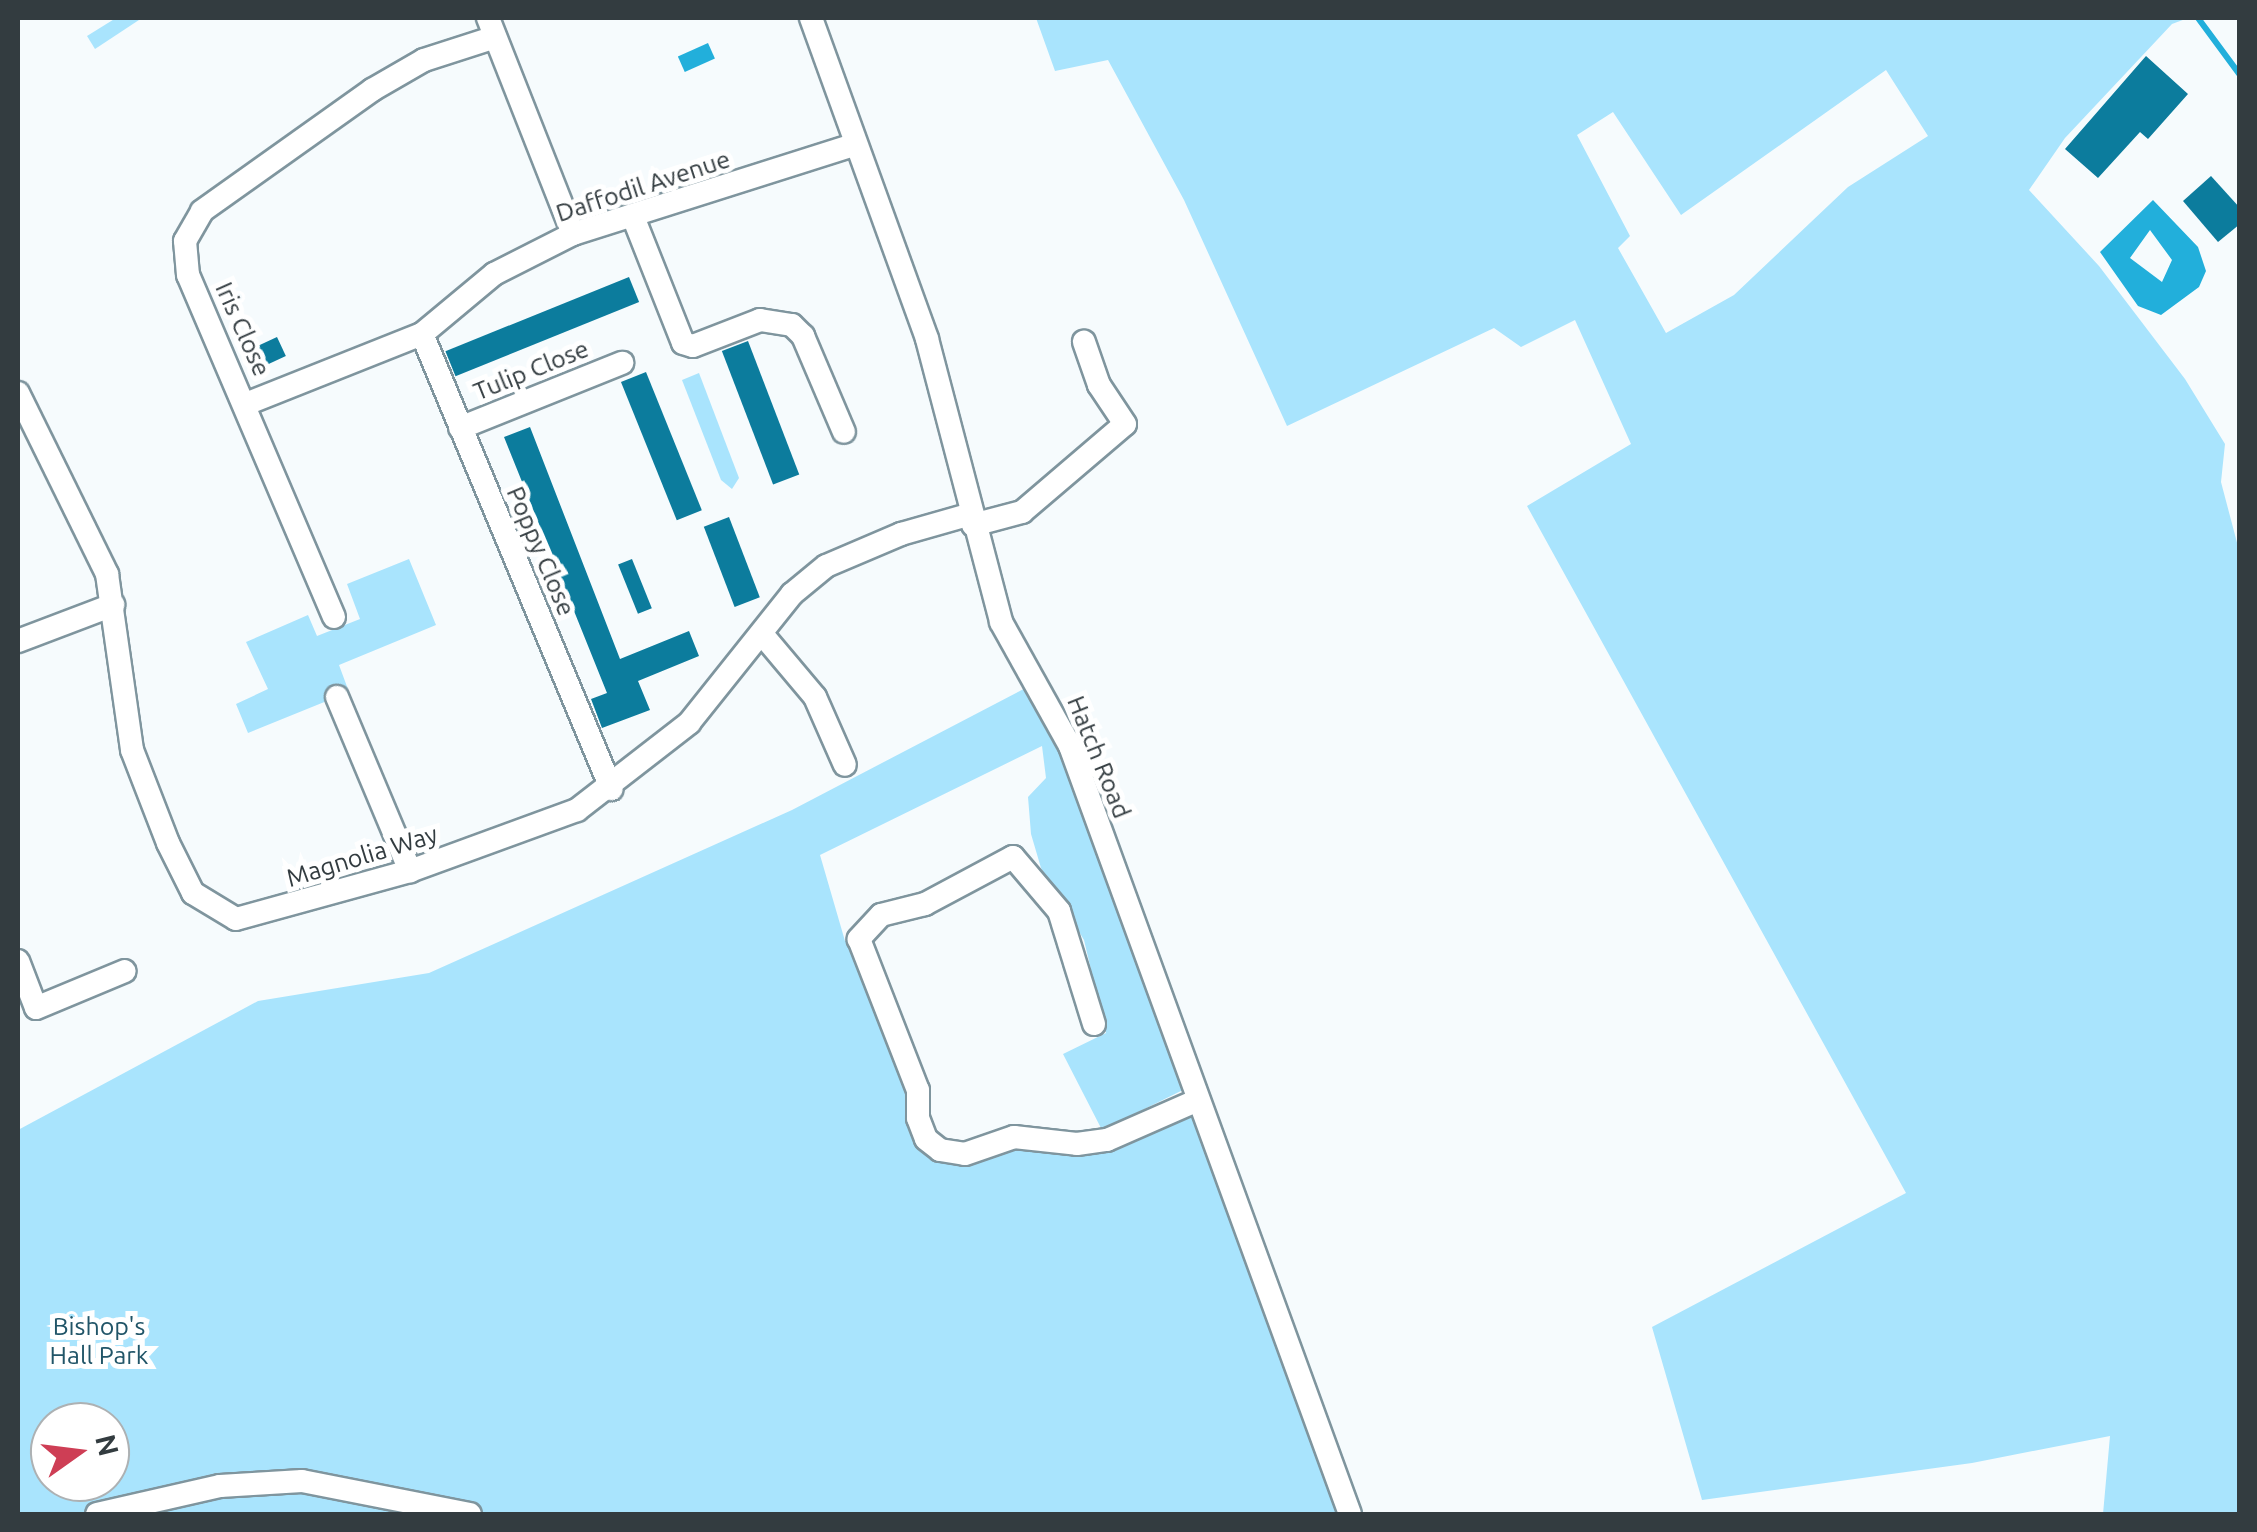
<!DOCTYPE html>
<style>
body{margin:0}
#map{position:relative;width:2257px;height:1532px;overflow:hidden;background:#f6fbfd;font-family:Ubuntu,sans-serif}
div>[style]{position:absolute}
.green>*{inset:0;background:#a9e4fd}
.water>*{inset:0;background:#22afdb;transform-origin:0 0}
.stream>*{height:6px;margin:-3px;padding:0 3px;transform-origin:3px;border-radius:3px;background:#22afdb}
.building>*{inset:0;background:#0c7c9d;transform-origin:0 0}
.roads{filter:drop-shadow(2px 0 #7f959e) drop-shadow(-2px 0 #7f959e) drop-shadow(0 2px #7f959e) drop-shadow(0 -2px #7f959e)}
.minor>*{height:22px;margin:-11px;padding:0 11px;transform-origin:11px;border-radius:11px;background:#fff}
span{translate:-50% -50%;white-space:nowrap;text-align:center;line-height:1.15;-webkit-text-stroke:10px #fff;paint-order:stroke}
.street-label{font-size:25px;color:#333c40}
.park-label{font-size:25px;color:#215568}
.frame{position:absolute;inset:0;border:20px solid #333c40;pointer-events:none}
.north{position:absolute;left:30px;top:1402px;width:100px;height:100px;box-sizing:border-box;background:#fff;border:2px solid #adb1b3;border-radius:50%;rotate:76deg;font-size:28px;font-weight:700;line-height:40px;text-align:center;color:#333c40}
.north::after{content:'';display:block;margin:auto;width:35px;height:45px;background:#ce3e55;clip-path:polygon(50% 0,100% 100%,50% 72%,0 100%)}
</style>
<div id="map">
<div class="green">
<i style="clip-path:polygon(116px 18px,142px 18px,95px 49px,87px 36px)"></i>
<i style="clip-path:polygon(evenodd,1036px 18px,2188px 18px,2172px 24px,2065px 138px,2029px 190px,2099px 266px,2185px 379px,2225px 444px,2221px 482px,2240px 554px,2239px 1514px,2103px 1514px,2110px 1436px,1972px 1463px,1702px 1500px,1652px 1327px,1906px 1193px,1527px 506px,1631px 444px,1575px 320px,1521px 347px,1494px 328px,1287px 426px,1184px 200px,1108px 60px,1055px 71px,1036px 18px,1886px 70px,1928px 136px,1848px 187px,1734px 295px,1666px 333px,1618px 248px,1630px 236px,1577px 135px,1613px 112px,1681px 215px,1886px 70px)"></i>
<i style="clip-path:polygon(699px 373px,739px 478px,732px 489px,721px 480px,682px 380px)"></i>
<i style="clip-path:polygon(409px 559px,436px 625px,339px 665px,349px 692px,248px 733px,236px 704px,268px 689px,246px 642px,308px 615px,317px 636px,360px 619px,347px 584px)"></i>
<i style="clip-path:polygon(evenodd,1037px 682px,1191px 1086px,1102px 1130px,1063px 1054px,1106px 1033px,1084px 940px,1041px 868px,1031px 834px,1028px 797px,1046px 778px,1042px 746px,820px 855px,845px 941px,859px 941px,940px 1150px,1014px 1137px,1077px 1144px,1196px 1101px,1351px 1514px,18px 1514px,18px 1130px,258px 1001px,429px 973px,792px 810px,1037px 682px,50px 1422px,110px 1422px,110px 1482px,50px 1482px,50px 1422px)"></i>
</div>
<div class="water">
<i style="left:708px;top:43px;width:17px;height:33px;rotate:66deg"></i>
<i style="clip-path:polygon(evenodd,2153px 200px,2198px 247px,2206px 271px,2199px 287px,2161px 315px,2138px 306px,2100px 252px,2153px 200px,2150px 230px,2172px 260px,2162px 282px,2130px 258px,2150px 230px)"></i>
</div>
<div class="stream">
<i style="left:2198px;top:18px;width:71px;rotate:53.6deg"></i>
</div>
<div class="building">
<i style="clip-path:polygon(2146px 56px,2188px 94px,2148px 139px,2140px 132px,2098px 178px,2065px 149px)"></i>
<i style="clip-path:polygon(2211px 176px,2240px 208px,2240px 224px,2218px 242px,2183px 201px)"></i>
<i style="left:629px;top:277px;width:27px;height:198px;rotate:68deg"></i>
<i style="left:277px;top:337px;width:21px;height:25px;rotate:65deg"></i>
<i style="left:748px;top:341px;width:143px;height:28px;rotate:69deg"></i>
<i style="left:646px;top:372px;width:149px;height:27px;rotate:68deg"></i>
<i style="clip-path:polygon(530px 427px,620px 659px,689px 631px,699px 656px,638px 681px,650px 710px,602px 728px,591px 699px,607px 693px,504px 437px)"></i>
<i style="left:729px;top:517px;width:86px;height:27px;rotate:69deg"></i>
<i style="left:632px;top:559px;width:53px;height:15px;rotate:68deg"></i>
</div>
<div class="roads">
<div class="minor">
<i style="left:488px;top:18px;width:232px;rotate:68.5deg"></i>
<i style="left:811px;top:18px;width:341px;rotate:70.1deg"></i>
<i style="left:927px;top:339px;width:293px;rotate:75.3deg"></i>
<i style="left:1001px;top:622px;width:142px;rotate:60.9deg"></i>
<i style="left:1070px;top:746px;width:817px;rotate:69.97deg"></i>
<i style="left:634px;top:219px;width:133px;rotate:68.4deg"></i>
<i style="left:683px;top:343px;width:10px;rotate:17deg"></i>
<i style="left:693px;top:346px;width:72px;rotate:-21.2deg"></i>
<i style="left:760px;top:320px;width:32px;rotate:9deg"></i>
<i style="left:792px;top:325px;width:16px;rotate:45deg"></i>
<i style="left:803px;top:336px;width:104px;rotate:66.9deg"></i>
<i style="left:422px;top:334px;width:493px;rotate:67.4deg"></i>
<i style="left:18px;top:393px;width:202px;rotate:63.8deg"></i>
<i style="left:107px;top:574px;width:178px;rotate:81.9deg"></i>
<i style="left:132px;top:750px;width:100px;rotate:68.8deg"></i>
<i style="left:168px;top:843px;width:56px;rotate:63.4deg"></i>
<i style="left:193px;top:893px;width:50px;rotate:31.2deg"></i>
<i style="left:236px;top:919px;width:180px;rotate:-15.4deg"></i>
<i style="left:410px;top:871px;width:178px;rotate:-20.1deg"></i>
<i style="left:577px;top:810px;width:142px;rotate:-37.8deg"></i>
<i style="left:689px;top:723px;width:165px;rotate:-51.4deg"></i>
<i style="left:792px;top:594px;width:44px;rotate:-39.5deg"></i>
<i style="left:826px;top:566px;width:82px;rotate:-23.1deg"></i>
<i style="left:901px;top:534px;width:73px;rotate:-15.9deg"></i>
<i style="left:246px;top:404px;width:189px;rotate:-21.7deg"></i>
<i style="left:422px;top:334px;width:94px;rotate:-39.8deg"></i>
<i style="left:494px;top:274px;width:89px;rotate:-26.9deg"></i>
<i style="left:573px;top:234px;width:294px;rotate:-17.6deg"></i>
<i style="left:460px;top:428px;width:175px;rotate:-21.9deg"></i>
<i style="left:973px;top:525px;width:51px;rotate:-14.9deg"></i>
<i style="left:1022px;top:512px;width:135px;rotate:-40.5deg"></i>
<i style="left:1125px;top:424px;width:47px;rotate:-123.7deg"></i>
<i style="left:1099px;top:385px;width:46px;rotate:-109.2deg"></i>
<i style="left:334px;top:617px;width:372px;rotate:-113.1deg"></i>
<i style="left:188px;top:275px;width:34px;rotate:-95deg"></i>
<i style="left:185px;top:241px;width:34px;rotate:-60deg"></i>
<i style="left:202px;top:211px;width:209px;rotate:-35.4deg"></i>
<i style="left:372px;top:90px;width:60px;rotate:-30deg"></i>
<i style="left:424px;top:60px;width:71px;rotate:-17.9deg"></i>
<i style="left:762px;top:634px;width:82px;rotate:49.9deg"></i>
<i style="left:815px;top:697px;width:74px;rotate:66.2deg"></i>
<i style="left:18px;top:641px;width:102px;rotate:-20.8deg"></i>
<i style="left:337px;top:697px;width:189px;rotate:67.2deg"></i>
<i style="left:18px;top:961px;width:50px;rotate:69deg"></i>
<i style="left:36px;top:1008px;width:96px;rotate:-22.6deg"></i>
<i style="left:1094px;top:1024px;width:118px;rotate:-107.2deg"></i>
<i style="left:1059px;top:911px;width:71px;rotate:-130.4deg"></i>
<i style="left:1013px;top:857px;width:100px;rotate:151.9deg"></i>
<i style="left:925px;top:904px;width:45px;rotate:166deg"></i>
<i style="left:881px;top:915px;width:33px;rotate:133deg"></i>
<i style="left:859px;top:939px;width:162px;rotate:68.7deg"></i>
<i style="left:918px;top:1090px;width:28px;rotate:90deg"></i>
<i style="left:918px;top:1118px;width:22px;rotate:69deg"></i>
<i style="left:926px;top:1139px;width:18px;rotate:38deg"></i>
<i style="left:940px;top:1150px;width:25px;rotate:9deg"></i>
<i style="left:965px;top:1154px;width:52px;rotate:-19.1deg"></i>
<i style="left:1014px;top:1137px;width:63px;rotate:6.3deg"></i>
<i style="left:1077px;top:1144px;width:30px;rotate:-8deg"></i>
<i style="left:1107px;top:1140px;width:97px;rotate:-23.7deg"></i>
<i style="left:97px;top:1514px;width:126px;rotate:-12.8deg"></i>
<i style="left:220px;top:1486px;width:82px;rotate:-3.5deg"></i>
<i style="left:302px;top:1481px;width:171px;rotate:11.1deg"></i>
</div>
</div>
<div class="street-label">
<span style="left:643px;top:186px;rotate:-18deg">Daffodil Avenue</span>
<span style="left:243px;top:329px;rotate:66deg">Iris Close</span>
<span style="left:531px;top:370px;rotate:-22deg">Tulip Close</span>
<span style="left:541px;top:551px;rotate:67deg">Poppy Close</span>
<span style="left:1099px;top:757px;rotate:68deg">Hatch Road</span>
<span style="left:362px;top:856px;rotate:-17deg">Magnolia Way</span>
</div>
<div class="park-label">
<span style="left:99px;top:1341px">Bishop's<br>Hall Park</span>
</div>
<div class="frame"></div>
<div class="north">N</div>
</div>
